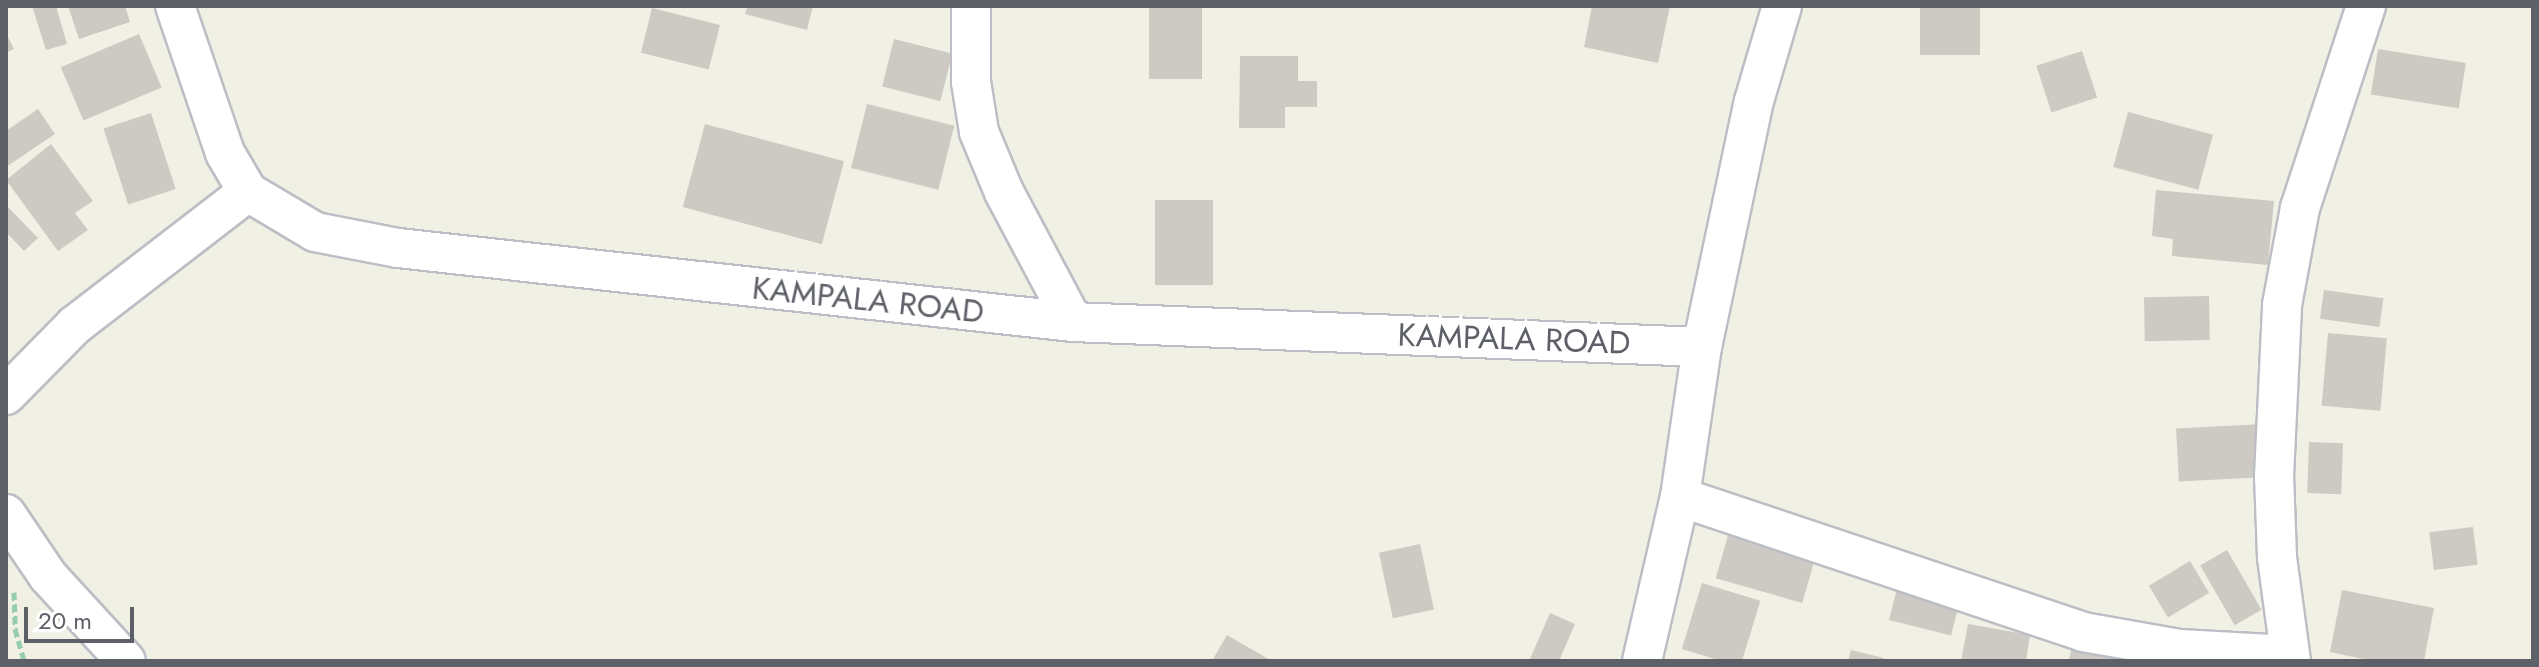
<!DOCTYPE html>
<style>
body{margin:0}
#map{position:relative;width:2539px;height:667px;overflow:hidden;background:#f1f0e5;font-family:Jost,sans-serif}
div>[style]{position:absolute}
.building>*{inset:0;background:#cccac2;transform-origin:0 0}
.path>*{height:5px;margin-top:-2.5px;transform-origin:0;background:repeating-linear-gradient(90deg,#97ccae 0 8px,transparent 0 12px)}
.roads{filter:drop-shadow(2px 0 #bdbec5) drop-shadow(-2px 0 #bdbec5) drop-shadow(0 2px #bdbec5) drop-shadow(0 -2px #bdbec5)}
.minor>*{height:38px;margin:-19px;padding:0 19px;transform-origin:19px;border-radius:19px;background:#fff}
span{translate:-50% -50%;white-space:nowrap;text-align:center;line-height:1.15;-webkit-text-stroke:7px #fff;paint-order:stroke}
.street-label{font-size:32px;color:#5d6067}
.frame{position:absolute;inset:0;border:8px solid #5d6067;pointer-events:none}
.scale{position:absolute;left:24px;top:607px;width:110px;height:36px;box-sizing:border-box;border:4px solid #5d6067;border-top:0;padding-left:10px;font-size:24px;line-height:28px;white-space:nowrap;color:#5d6067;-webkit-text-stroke:6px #fff;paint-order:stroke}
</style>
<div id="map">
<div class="building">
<i style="clip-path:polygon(32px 6px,56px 6px,67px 44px,46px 50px)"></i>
<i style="clip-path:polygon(68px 6px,125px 6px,130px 22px,79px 39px)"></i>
<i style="clip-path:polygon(748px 6px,813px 6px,807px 30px,745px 14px)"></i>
<i style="left:1149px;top:6px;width:53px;height:73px"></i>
<i style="clip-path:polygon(1592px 6px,1670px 6px,1658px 63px,1584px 47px)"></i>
<i style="left:1920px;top:6px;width:60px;height:49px"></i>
<i style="left:652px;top:8px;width:70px;height:46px;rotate:14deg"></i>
<i style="clip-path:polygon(6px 33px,14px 49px,6px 53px)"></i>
<i style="left:139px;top:34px;width:58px;height:85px;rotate:67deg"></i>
<i style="left:894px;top:39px;width:60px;height:49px;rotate:14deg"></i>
<i style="left:2378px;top:49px;width:89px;height:46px;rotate:9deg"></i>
<i style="left:2082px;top:51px;width:49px;height:48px;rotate:72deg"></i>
<i style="clip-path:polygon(1240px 56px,1298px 56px,1298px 81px,1317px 81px,1317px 107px,1285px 107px,1285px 128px,1239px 128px)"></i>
<i style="left:867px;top:104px;width:90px;height:66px;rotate:14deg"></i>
<i style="clip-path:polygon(38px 109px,55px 134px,6px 167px,6px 131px)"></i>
<i style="left:2128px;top:112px;width:88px;height:57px;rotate:15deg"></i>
<i style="left:151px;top:113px;width:80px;height:50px;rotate:72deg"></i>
<i style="left:705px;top:124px;width:144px;height:86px;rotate:15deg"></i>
<i style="clip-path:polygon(51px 144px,93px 201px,75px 213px,88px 230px,58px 251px,6px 180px)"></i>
<i style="clip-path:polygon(2156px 190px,2274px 201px,2268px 265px,2172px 256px,2173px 239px,2152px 236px)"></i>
<i style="left:1155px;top:200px;width:58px;height:85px"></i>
<i style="clip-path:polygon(6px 205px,38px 238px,24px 251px,6px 232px)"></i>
<i style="left:2324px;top:290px;width:60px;height:29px;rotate:8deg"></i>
<i style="left:2209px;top:296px;width:44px;height:65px;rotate:89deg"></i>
<i style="left:2328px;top:333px;width:59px;height:73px;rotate:5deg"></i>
<i style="left:2263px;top:424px;width:53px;height:87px;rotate:87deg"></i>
<i style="left:2309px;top:442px;width:34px;height:51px;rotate:2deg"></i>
<i style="left:2473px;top:527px;width:38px;height:44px;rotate:83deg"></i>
<i style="left:1729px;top:532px;width:90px;height:48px;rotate:16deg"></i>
<i style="left:1420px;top:544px;width:67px;height:42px;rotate:78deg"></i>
<i style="left:2227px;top:550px;width:69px;height:31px;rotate:60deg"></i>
<i style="left:2190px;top:561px;width:37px;height:48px;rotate:59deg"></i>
<i style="left:1702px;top:583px;width:61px;height:69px;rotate:17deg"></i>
<i style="left:1897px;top:588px;width:64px;height:33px;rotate:14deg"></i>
<i style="clip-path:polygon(2342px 590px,2434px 608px,2424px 661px,2373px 661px,2330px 652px)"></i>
<i style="clip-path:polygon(1550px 613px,1575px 624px,1559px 661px,1529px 661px)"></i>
<i style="clip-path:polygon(1968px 624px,2030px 635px,2026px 661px,1961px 661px)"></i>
<i style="clip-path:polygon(1227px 635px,1272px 661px,1212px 661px)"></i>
<i style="clip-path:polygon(2074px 635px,2135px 647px,2132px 661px,2069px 661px)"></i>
<i style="clip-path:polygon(1851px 650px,1884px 658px,1883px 661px,1848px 661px)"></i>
</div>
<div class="path">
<i style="left:14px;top:592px;width:37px;rotate:88deg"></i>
<i style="left:15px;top:629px;width:33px;rotate:74deg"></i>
</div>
<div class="roads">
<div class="minor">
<i style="left:175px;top:6px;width:155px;rotate:71.2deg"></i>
<i style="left:225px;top:153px;width:45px;rotate:59.5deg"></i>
<i style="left:248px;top:192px;width:78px;rotate:30.8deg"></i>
<i style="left:315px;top:232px;width:85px;rotate:10.9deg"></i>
<i style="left:398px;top:248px;width:679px;rotate:6.26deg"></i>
<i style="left:1073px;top:322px;width:629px;rotate:2.28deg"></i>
<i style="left:971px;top:6px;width:76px;rotate:90deg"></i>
<i style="left:971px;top:82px;width:51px;rotate:80.9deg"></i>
<i style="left:979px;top:132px;width:65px;rotate:67.4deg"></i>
<i style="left:1004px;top:192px;width:147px;rotate:62deg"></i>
<i style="left:6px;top:395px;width:98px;rotate:-45.4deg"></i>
<i style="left:75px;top:325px;width:218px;rotate:-37.6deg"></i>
<i style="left:1680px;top:497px;width:425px;rotate:18.5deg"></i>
<i style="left:2083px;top:632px;width:98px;rotate:9.9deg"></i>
<i style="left:2180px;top:649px;width:109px;rotate:3.2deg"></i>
<i style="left:6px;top:514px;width:75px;rotate:55.9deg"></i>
<i style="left:48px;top:576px;width:115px;rotate:47.5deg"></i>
<i style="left:1642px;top:661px;width:168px;rotate:-77deg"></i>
<i style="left:1680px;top:497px;width:152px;rotate:-81.7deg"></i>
<i style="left:1702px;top:347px;width:251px;rotate:-78.1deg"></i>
<i style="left:1754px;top:101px;width:99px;rotate:-73.6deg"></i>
<i style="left:2291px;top:661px;width:105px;rotate:-97.7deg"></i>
<i style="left:2277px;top:557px;width:80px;rotate:-92.1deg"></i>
<i style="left:2274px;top:477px;width:172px;rotate:-87.3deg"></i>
<i style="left:2282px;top:305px;width:99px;rotate:-79.5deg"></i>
<i style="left:2300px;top:208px;width:213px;rotate:-71.9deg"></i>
</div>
</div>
<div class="street-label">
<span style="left:868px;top:300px;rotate:6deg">KAMPALA ROAD</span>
<span style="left:1514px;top:339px;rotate:2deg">KAMPALA ROAD</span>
</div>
<div class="frame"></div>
<div class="scale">20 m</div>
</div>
